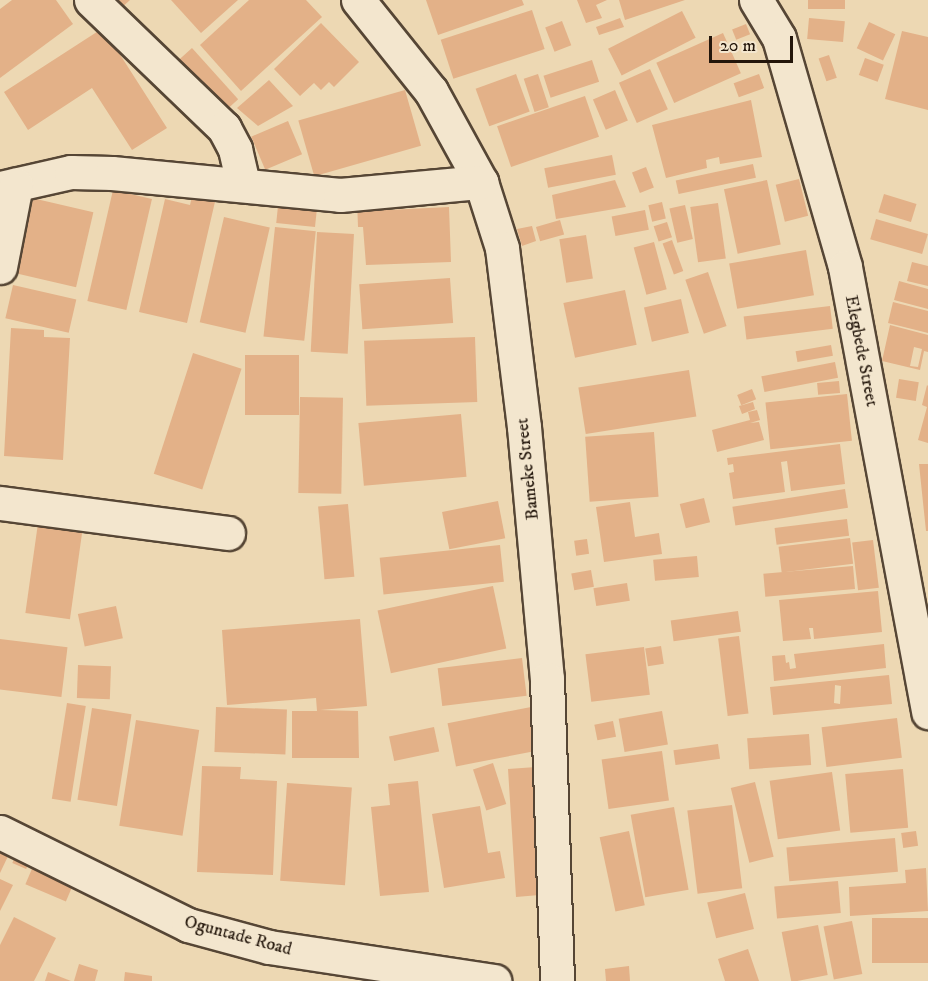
<!DOCTYPE html>
<style>
body{margin:0}
#map{position:relative;width:928px;height:981px;overflow:hidden;background:#edd8b3;font-family:"IM FELL DW Pica",serif}
div>[style]{position:absolute}
.building>*{inset:0;background:#e3b188;transform-origin:0 0}
.roads{filter:drop-shadow(2px 0 #564635) drop-shadow(-2px 0 #564635) drop-shadow(0 2px #564635) drop-shadow(0 -2px #564635)}
.minor>*{height:33px;margin:-16.5px;padding:0 16.5px;transform-origin:16.5px;border-radius:16.5px;background:#f3e6ce}
span{translate:-50% -50%;white-space:nowrap;text-align:center;line-height:1.15;-webkit-text-stroke:5px #f3e6ce;paint-order:stroke}
.street-label{font-size:18px;color:#23160b}
.scale{position:absolute;left:709px;top:36px;width:84px;height:27px;box-sizing:border-box;border:3px solid #23160b;border-top:0;padding-left:8px;font-size:18px;line-height:21px;white-space:nowrap;color:#23160b;-webkit-text-stroke:4px #f3e6ce;paint-order:stroke}
</style>
<div id="map">
<div class="building">
<i style="clip-path:polygon(12px 0,56px 0,73px 24px,0 78px,0 9px)"></i>
<i style="clip-path:polygon(110px 0,130px 0,119px 10px)"></i>
<i style="clip-path:polygon(171px 0,238px 0,201px 33px)"></i>
<i style="clip-path:polygon(249px 0,306px 0,322px 17px,241px 91px,200px 45px)"></i>
<i style="clip-path:polygon(426px 0,522px 0,524px 5px,438px 35px)"></i>
<i style="clip-path:polygon(577px 0,607px 0,596px 5px,602px 18px,586px 23px)"></i>
<i style="clip-path:polygon(619px 0,685px 0,625px 20px)"></i>
<i style="left:808px;top:0;width:37px;height:9px"></i>
<i style="left:532px;top:10px;width:41px;height:96px;rotate:72deg"></i>
<i style="left:682px;top:11px;width:30px;height:83px;rotate:63deg"></i>
<i style="clip-path:polygon(620px 18px,624px 27px,599px 35px,596px 27px)"></i>
<i style="left:809px;top:18px;width:36px;height:21px;rotate:5deg"></i>
<i style="left:562px;top:21px;width:26px;height:18px;rotate:69deg"></i>
<i style="left:869px;top:22px;width:29px;height:29px;rotate:25deg"></i>
<i style="clip-path:polygon(321px 23px,359px 62px,334px 87px,329px 82px,321px 90px,314px 83px,300px 96px,274px 69px)"></i>
<i style="left:746px;top:24px;width:11px;height:15px;rotate:68deg"></i>
<i style="clip-path:polygon(103px 28px,167px 128px,132px 150px,92px 88px,28px 130px,4px 92px)"></i>
<i style="clip-path:polygon(902px 31px,928px 37px,928px 110px,885px 99px)"></i>
<i style="left:723px;top:33px;width:44px;height:73px;rotate:66deg"></i>
<i style="left:192px;top:48px;width:69px;height:19px;rotate:48deg"></i>
<i style="left:829px;top:55px;width:24px;height:11px;rotate:71deg"></i>
<i style="left:865px;top:58px;width:20px;height:18px;rotate:20deg"></i>
<i style="left:592px;top:60px;width:23px;height:51px;rotate:72deg"></i>
<i style="left:650px;top:69px;width:44px;height:34px;rotate:66deg"></i>
<i style="left:516px;top:74px;width:40px;height:43px;rotate:70deg"></i>
<i style="left:538px;top:74px;width:35px;height:15px;rotate:72deg"></i>
<i style="left:759px;top:74px;width:15px;height:27px;rotate:70deg"></i>
<i style="clip-path:polygon(269px 80px,293px 106px,258px 126px,237px 108px)"></i>
<i style="left:405px;top:90px;width:58px;height:111px;rotate:74deg"></i>
<i style="left:615px;top:90px;width:33px;height:24px;rotate:67deg"></i>
<i style="left:585px;top:96px;width:43px;height:93px;rotate:71deg"></i>
<i style="clip-path:polygon(751px 100px,762px 157px,720px 164px,719px 157px,706px 160px,707px 168px,666px 178px,652px 125px)"></i>
<i style="left:288px;top:121px;width:36px;height:40px;rotate:67deg"></i>
<i style="left:612px;top:155px;width:20px;height:69px;rotate:79deg"></i>
<i style="left:753px;top:164px;width:14px;height:79px;rotate:78deg"></i>
<i style="left:646px;top:167px;width:22px;height:15px;rotate:69deg"></i>
<i style="left:799px;top:179px;width:38px;height:24px;rotate:76deg"></i>
<i style="clip-path:polygon(615px 180px,626px 207px,556px 219px,552px 195px)"></i>
<i style="left:767px;top:180px;width:66px;height:44px;rotate:78deg"></i>
<i style="clip-path:polygon(194px 188px,217px 193px,187px 323px,139px 312px,165px 199px,190px 205px)"></i>
<i style="left:113px;top:190px;width:40px;height:114px;rotate:13deg"></i>
<i style="left:884px;top:194px;width:34px;height:19px;rotate:17deg"></i>
<i style="left:32px;top:198px;width:63px;height:77px;rotate:13deg"></i>
<i style="clip-path:polygon(388px 199px,388px 210px,449px 207px,451px 262px,366px 265px,363px 227px,358px 227px,357px 200px)"></i>
<i style="left:662px;top:202px;width:17px;height:14px;rotate:77deg"></i>
<i style="left:718px;top:203px;width:56px;height:28px;rotate:82deg"></i>
<i style="left:685px;top:205px;width:35px;height:16px;rotate:77deg"></i>
<i style="left:278px;top:206px;width:39px;height:17px;rotate:6deg"></i>
<i style="left:645px;top:210px;width:20px;height:34px;rotate:79deg"></i>
<i style="left:224px;top:217px;width:47px;height:108px;rotate:13deg"></i>
<i style="left:876px;top:219px;width:54px;height:21px;rotate:16deg"></i>
<i style="left:560px;top:220px;width:15px;height:25px;rotate:74deg"></i>
<i style="left:667px;top:222px;width:16px;height:14px;rotate:72deg"></i>
<i style="clip-path:polygon(532px 226px,536px 241px,522px 246px,517px 229px)"></i>
<i style="left:275px;top:227px;width:41px;height:110px;rotate:6deg"></i>
<i style="left:317px;top:232px;width:37px;height:120px;rotate:3deg"></i>
<i style="left:586px;top:235px;width:44px;height:27px;rotate:81deg"></i>
<i style="left:672px;top:240px;width:33px;height:10px;rotate:70deg"></i>
<i style="left:654px;top:242px;width:49px;height:21px;rotate:75deg"></i>
<i style="left:806px;top:250px;width:46px;height:78px;rotate:80deg"></i>
<i style="clip-path:polygon(912px 262px,928px 266px,928px 286px,907px 281px)"></i>
<i style="left:708px;top:272px;width:57px;height:24px;rotate:71deg"></i>
<i style="left:450px;top:278px;width:45px;height:91px;rotate:86deg"></i>
<i style="clip-path:polygon(899px 281px,928px 289px,928px 309px,894px 300px)"></i>
<i style="left:13px;top:285px;width:65px;height:34px;rotate:13deg"></i>
<i style="left:625px;top:290px;width:56px;height:63px;rotate:78deg"></i>
<i style="left:681px;top:299px;width:35px;height:38px;rotate:77deg"></i>
<i style="clip-path:polygon(893px 302px,928px 311px,928px 333px,888px 323px)"></i>
<i style="left:830px;top:306px;width:23px;height:87px;rotate:83deg"></i>
<i style="clip-path:polygon(evenodd,890px 325px,928px 335px,928px 352px,924px 351px,920px 370px,882px 361px,890px 325px,914px 347px,922px 349px,918px 367px,910px 366px,914px 347px)"></i>
<i style="clip-path:polygon(11px 328px,44px 330px,44px 337px,70px 338px,63px 460px,4px 456px)"></i>
<i style="left:475px;top:337px;width:65px;height:111px;rotate:88deg"></i>
<i style="left:831px;top:345px;width:11px;height:36px;rotate:80deg"></i>
<i style="left:193px;top:353px;width:51px;height:127px;rotate:18deg"></i>
<i style="left:245px;top:355px;width:54px;height:60px"></i>
<i style="left:835px;top:362px;width:16px;height:75px;rotate:79deg"></i>
<i style="left:689px;top:370px;width:47px;height:112px;rotate:81deg"></i>
<i style="left:899px;top:379px;width:20px;height:19px;rotate:9deg"></i>
<i style="left:839px;top:381px;width:12px;height:22px;rotate:85deg"></i>
<i style="clip-path:polygon(927px 385px,928px 386px,928px 443px,918px 440px,927px 407px,922px 405px)"></i>
<i style="left:752px;top:389px;width:11px;height:16px;rotate:68deg"></i>
<i style="left:847px;top:394px;width:47px;height:82px;rotate:84deg"></i>
<i style="left:300px;top:397px;width:43px;height:96px;rotate:1deg"></i>
<i style="clip-path:polygon(753px 402px,755px 409px,742px 414px,739px 406px)"></i>
<i style="clip-path:polygon(757px 410px,760px 420px,750px 423px,759px 422px,764px 440px,717px 452px,712px 430px,750px 420px,748px 412px)"></i>
<i style="left:461px;top:414px;width:63px;height:103px;rotate:85deg"></i>
<i style="left:654px;top:432px;width:65px;height:69px;rotate:86deg"></i>
<i style="clip-path:polygon(840px 444px,845px 484px,791px 491px,787px 461px,781px 462px,785px 492px,733px 499px,729px 473px,734px 472px,733px 464px,728px 465px,727px 458px)"></i>
<i style="clip-path:polygon(919px 464px,928px 464px,928px 531px,926px 531px)"></i>
<i style="left:845px;top:489px;width:19px;height:114px;rotate:81deg"></i>
<i style="left:704px;top:498px;width:25px;height:25px;rotate:76deg"></i>
<i style="left:498px;top:501px;width:38px;height:57px;rotate:79deg"></i>
<i style="clip-path:polygon(630px 502px,635px 537px,659px 533px,662px 554px,604px 562px,596px 507px)"></i>
<i style="left:348px;top:504px;width:73px;height:30px;rotate:85deg"></i>
<i style="left:39px;top:516px;width:45px;height:98px;rotate:8deg"></i>
<i style="left:847px;top:519px;width:17px;height:73px;rotate:83deg"></i>
<i style="left:850px;top:538px;width:26px;height:72px;rotate:83deg"></i>
<i style="left:587px;top:539px;width:15px;height:13px;rotate:82deg"></i>
<i style="left:873px;top:540px;width:48px;height:21px;rotate:83deg"></i>
<i style="left:500px;top:545px;width:37px;height:121px;rotate:84deg"></i>
<i style="left:697px;top:556px;width:21px;height:44px;rotate:85deg"></i>
<i style="left:853px;top:566px;width:23px;height:90px;rotate:85deg"></i>
<i style="left:591px;top:570px;width:17px;height:20px;rotate:80deg"></i>
<i style="left:627px;top:583px;width:18px;height:34px;rotate:81deg"></i>
<i style="left:493px;top:586px;width:64px;height:118px;rotate:78deg"></i>
<i style="clip-path:polygon(878px 591px,882px 632px,814px 639px,813px 628px,809px 628px,811px 639px,783px 641px,779px 600px)"></i>
<i style="left:116px;top:606px;width:33px;height:39px;rotate:78deg"></i>
<i style="left:738px;top:611px;width:21px;height:68px;rotate:82deg"></i>
<i style="clip-path:polygon(360px 619px,367px 706px,320px 710px,358px 711px,359px 758px,292px 758px,292px 711px,317px 711px,316px 698px,227px 705px,222px 630px)"></i>
<i style="left:739px;top:636px;width:78px;height:21px;rotate:83deg"></i>
<i style="left:0;top:639px;width:68px;height:50px;rotate:7deg"></i>
<i style="clip-path:polygon(884px 644px,886px 668px,774px 681px,772px 656px,785px 655px,786px 663px,789px 662px,790px 669px,796px 668px,794px 654px)"></i>
<i style="left:661px;top:646px;width:18px;height:16px;rotate:81deg"></i>
<i style="left:644px;top:647px;width:48px;height:59px;rotate:83deg"></i>
<i style="left:522px;top:658px;width:38px;height:85px;rotate:83deg"></i>
<i style="left:78px;top:665px;width:33px;height:33px;rotate:2deg"></i>
<i style="clip-path:polygon(evenodd,889px 675px,892px 704px,773px 715px,770px 687px,889px 675px,835px 685px,841px 686px,840px 704px,834px 703px,835px 685px)"></i>
<i style="left:67px;top:703px;width:19px;height:97px;rotate:9deg"></i>
<i style="left:216px;top:707px;width:71px;height:45px;rotate:2deg"></i>
<i style="left:531px;top:707px;width:44px;height:85px;rotate:79deg"></i>
<i style="left:92px;top:708px;width:40px;height:93px;rotate:9deg"></i>
<i style="left:662px;top:711px;width:34px;height:44px;rotate:80deg"></i>
<i style="left:897px;top:718px;width:40px;height:76px;rotate:83deg"></i>
<i style="left:136px;top:720px;width:64px;height:107px;rotate:9deg"></i>
<i style="left:613px;top:721px;width:16px;height:19px;rotate:79deg"></i>
<i style="left:434px;top:727px;width:25px;height:46px;rotate:78deg"></i>
<i style="left:809px;top:734px;width:31px;height:62px;rotate:86deg"></i>
<i style="left:718px;top:744px;width:15px;height:45px;rotate:82deg"></i>
<i style="left:662px;top:751px;width:50px;height:61px;rotate:82deg"></i>
<i style="left:493px;top:763px;width:43px;height:21px;rotate:72deg"></i>
<i style="clip-path:polygon(202px 766px,241px 767px,240px 779px,277px 781px,273px 875px,197px 872px)"></i>
<i style="clip-path:polygon(536px 767px,551px 894px,516px 897px,508px 769px)"></i>
<i style="left:903px;top:769px;width:59px;height:58px;rotate:85deg"></i>
<i style="left:832px;top:772px;width:59px;height:63px;rotate:82deg"></i>
<i style="clip-path:polygon(418px 781px,429px 892px,380px 896px,371px 807px,390px 805px,388px 784px)"></i>
<i style="left:755px;top:782px;width:77px;height:25px;rotate:76deg"></i>
<i style="left:287px;top:783px;width:65px;height:98px;rotate:4deg"></i>
<i style="left:732px;top:805px;width:84px;height:45px;rotate:83deg"></i>
<i style="clip-path:polygon(480px 806px,488px 853px,500px 851px,505px 878px,444px 888px,432px 814px)"></i>
<i style="left:674px;top:807px;width:84px;height:44px;rotate:80deg"></i>
<i style="left:629px;top:831px;width:76px;height:30px;rotate:78deg"></i>
<i style="left:916px;top:831px;width:15px;height:15px;rotate:82deg"></i>
<i style="left:895px;top:838px;width:34px;height:109px;rotate:85deg"></i>
<i style="clip-path:polygon(0 847px,10px 852px,0 873px)"></i>
<i style="left:17px;top:852px;width:15px;height:12px;rotate:23deg"></i>
<i style="left:34px;top:864px;width:44px;height:22px;rotate:23deg"></i>
<i style="clip-path:polygon(926px 868px,928px 911px,850px 916px,849px 887px,906px 883px,905px 870px)"></i>
<i style="clip-path:polygon(0 879px,13px 885px,0 911px)"></i>
<i style="left:838px;top:881px;width:32px;height:64px;rotate:85deg"></i>
<i style="left:745px;top:893px;width:37px;height:39px;rotate:76deg"></i>
<i style="clip-path:polygon(14px 917px,56px 938px,34px 981px,0 981px,0 945px)"></i>
<i style="left:928px;top:918px;width:45px;height:56px;rotate:90deg"></i>
<i style="left:852px;top:921px;width:54px;height:29px;rotate:79deg"></i>
<i style="left:818px;top:925px;width:51px;height:37px;rotate:79deg"></i>
<i style="clip-path:polygon(748px 949px,759px 981px,725px 981px,718px 959px)"></i>
<i style="clip-path:polygon(79px 964px,98px 970px,95px 981px,74px 981px)"></i>
<i style="clip-path:polygon(629px 966px,630px 981px,606px 981px,605px 969px)"></i>
<i style="clip-path:polygon(48px 972px,71px 981px,45px 981px)"></i>
<i style="clip-path:polygon(125px 972px,152px 976px,152px 981px,124px 981px)"></i>
</div>
<div class="roads">
<div class="minor">
<i style="left:91px;top:0;width:185px;rotate:43.9deg"></i>
<i style="left:224px;top:128px;width:24px;rotate:62deg"></i>
<i style="left:235px;top:149px;width:37px;rotate:77deg"></i>
<i style="left:358px;top:0;width:117px;rotate:51.3deg"></i>
<i style="left:431px;top:91px;width:104px;rotate:61.2deg"></i>
<i style="left:481px;top:182px;width:69px;rotate:72.3deg"></i>
<i style="left:502px;top:248px;width:180px;rotate:83deg"></i>
<i style="left:524px;top:427px;width:253px;rotate:84.8deg"></i>
<i style="left:547px;top:679px;width:302px;rotate:88.1deg"></i>
<i style="left:756px;top:0;width:44px;rotate:58.8deg"></i>
<i style="left:779px;top:38px;width:238px;rotate:73.9deg"></i>
<i style="left:845px;top:267px;width:453px;rotate:79.4deg"></i>
<i style="left:0;top:188px;width:73px;rotate:-12.7deg"></i>
<i style="left:71px;top:172px;width:41px;rotate:1.4deg"></i>
<i style="left:112px;top:173px;width:229px;rotate:5.5deg"></i>
<i style="left:340px;top:195px;width:142px;rotate:-5.3deg"></i>
<i style="left:0;top:267px;width:84px;rotate:-79deg"></i>
<i style="left:0;top:503px;width:230px;rotate:7.5deg"></i>
<i style="left:0;top:832px;width:210px;rotate:26.3deg"></i>
<i style="left:188px;top:925px;width:84px;rotate:15.2deg"></i>
<i style="left:269px;top:947px;width:228px;rotate:8.6deg"></i>
</div>
</div>
<div class="street-label">
<span style="left:861px;top:351px;rotate:79deg">Elegbede Street</span>
<span style="left:528px;top:469px;rotate:-96deg">Bameke Street</span>
<span style="left:238px;top:936px;rotate:15deg">Oguntade Road</span>
</div>
<div class="scale">20 m</div>
</div>
